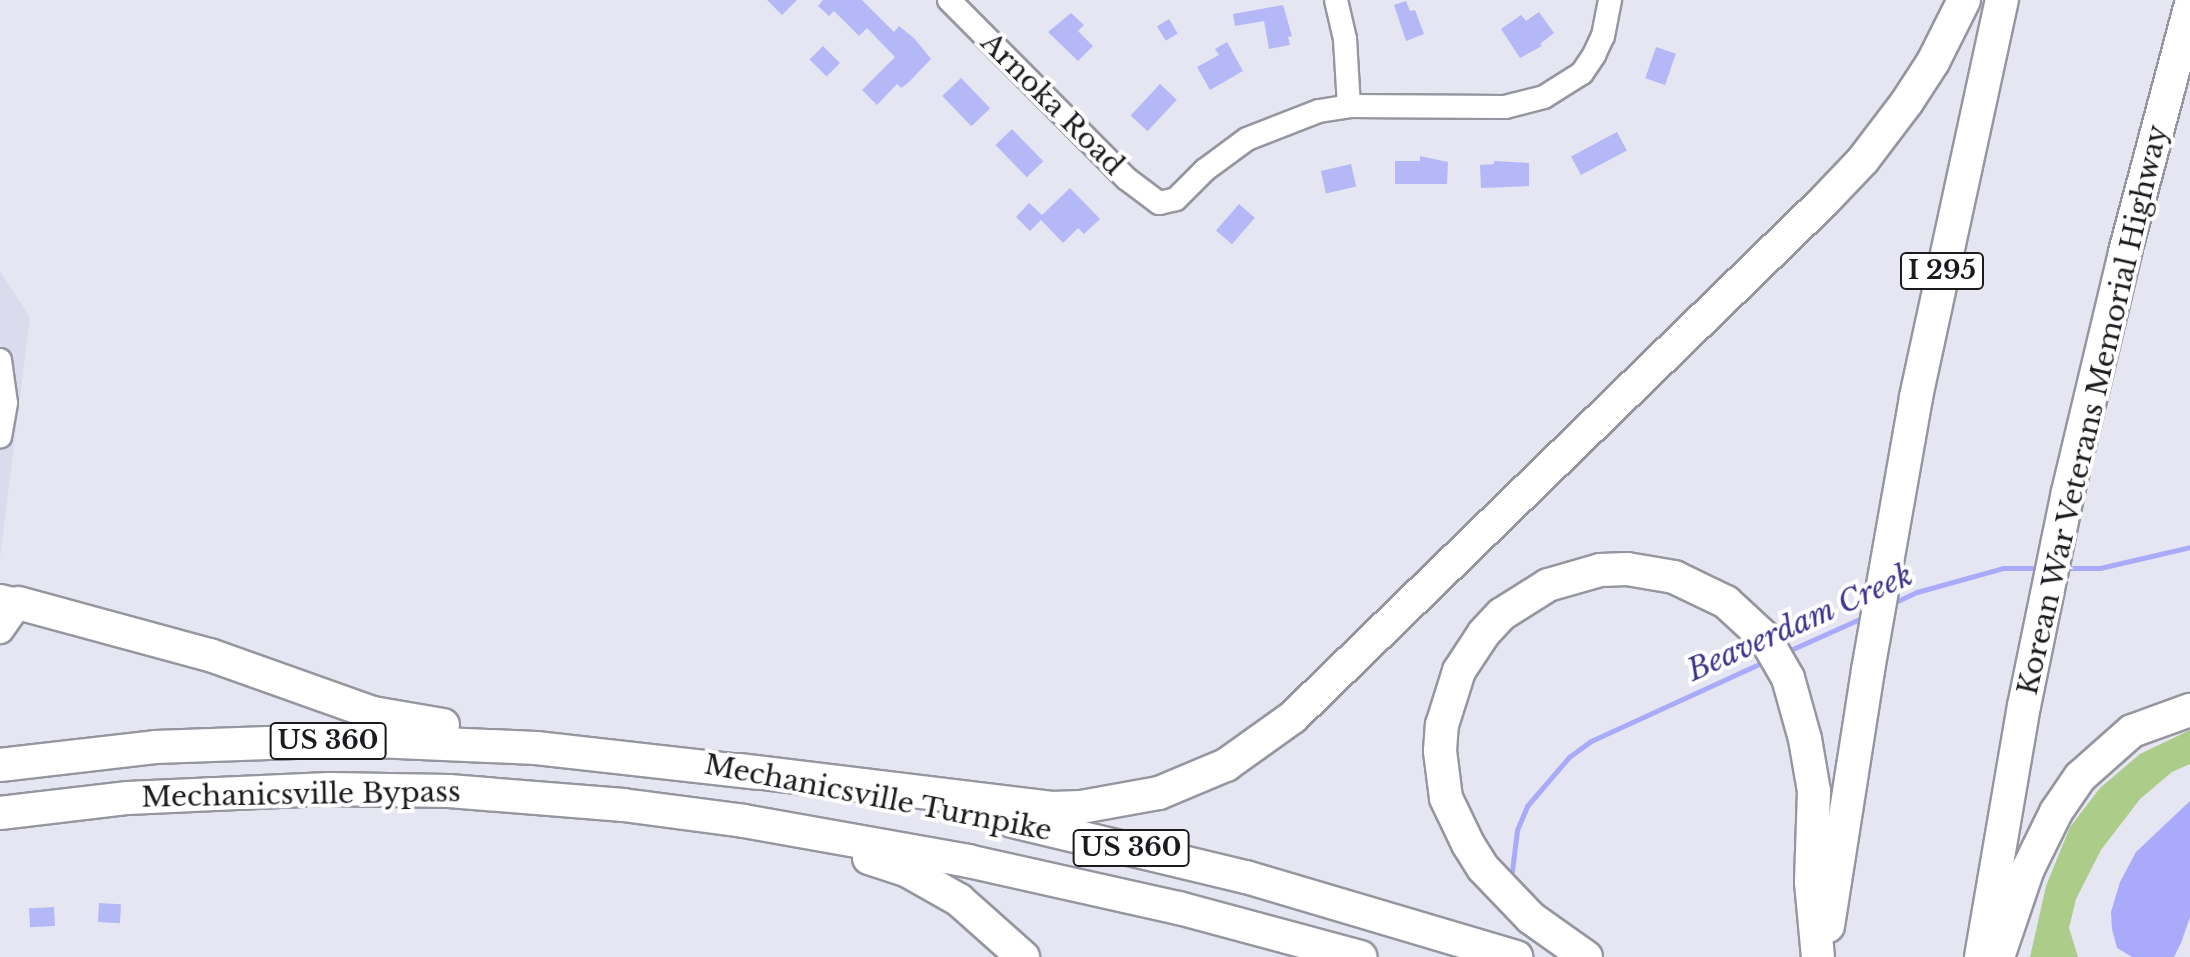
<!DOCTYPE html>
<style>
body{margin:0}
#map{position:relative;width:2190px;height:957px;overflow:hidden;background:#e5e6f1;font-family:"Libre Baskerville",serif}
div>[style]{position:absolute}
.built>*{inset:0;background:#dadcee}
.green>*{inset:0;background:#accd8a}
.water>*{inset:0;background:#a9abfa}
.stream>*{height:5px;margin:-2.5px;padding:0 2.5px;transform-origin:2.5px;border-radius:2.5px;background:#a9abfa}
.building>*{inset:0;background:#b5b8f7;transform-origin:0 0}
.roads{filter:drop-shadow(2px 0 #9596a0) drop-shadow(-2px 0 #9596a0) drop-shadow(0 2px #9596a0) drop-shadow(0 -2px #9596a0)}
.minor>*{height:22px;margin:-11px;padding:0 11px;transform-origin:11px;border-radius:11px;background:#fff}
.major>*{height:28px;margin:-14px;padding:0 14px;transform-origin:14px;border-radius:14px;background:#fff}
.highway>*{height:32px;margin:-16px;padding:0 16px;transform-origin:16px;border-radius:16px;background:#fff}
span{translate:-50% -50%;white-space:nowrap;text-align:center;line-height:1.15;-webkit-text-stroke:8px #fff;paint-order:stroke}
.shield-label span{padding:2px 6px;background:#fff;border:2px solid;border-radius:6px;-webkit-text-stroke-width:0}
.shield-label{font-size:26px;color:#1b1b1f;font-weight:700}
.street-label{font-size:28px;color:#1b1b1f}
.water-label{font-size:30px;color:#3d348d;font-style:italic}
</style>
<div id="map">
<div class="built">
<i style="clip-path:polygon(0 271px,30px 317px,0 558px)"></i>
</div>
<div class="green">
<i style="clip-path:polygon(2190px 730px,2190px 764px,2172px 772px,2140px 799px,2101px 850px,2076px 899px,2069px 928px,2078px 957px,2030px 957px,2046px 886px,2070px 827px,2100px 788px,2140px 754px)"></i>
</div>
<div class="water">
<i style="clip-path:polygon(2190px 801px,2190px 917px,2181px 943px,2174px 957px,2132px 957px,2117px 948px,2112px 929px,2111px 912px,2120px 882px,2136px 852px)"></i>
</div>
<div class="stream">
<i style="left:2065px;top:568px;width:35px"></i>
<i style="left:2100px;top:568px;width:92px;rotate:-13.1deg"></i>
<i style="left:1891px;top:604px;width:29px;rotate:-25deg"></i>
<i style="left:1917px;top:592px;width:89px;rotate:-15.6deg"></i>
<i style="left:2003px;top:568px;width:36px"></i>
<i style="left:1786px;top:652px;width:85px;rotate:-24.2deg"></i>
<i style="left:1512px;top:871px;width:41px;rotate:-83deg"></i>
<i style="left:1517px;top:830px;width:26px;rotate:-67deg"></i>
<i style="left:1527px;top:806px;width:65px;rotate:-49.4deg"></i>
<i style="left:1569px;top:757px;width:27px;rotate:-36deg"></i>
<i style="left:1591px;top:741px;width:192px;rotate:-24.6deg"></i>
</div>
<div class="building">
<i style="clip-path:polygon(767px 0,797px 0,782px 15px)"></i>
<i style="clip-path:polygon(823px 0,862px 0,894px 32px,899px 26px,914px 38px,931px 59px,908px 83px,901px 88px,897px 84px,877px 105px,862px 90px,895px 57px,867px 28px,859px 36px,834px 11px,829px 16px,818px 6px)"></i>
<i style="clip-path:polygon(1406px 1px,1410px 11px,1415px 10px,1424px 34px,1406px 41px,1394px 5px)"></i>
<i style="clip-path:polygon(1283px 5px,1292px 36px,1288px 37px,1290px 45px,1269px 49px,1264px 21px,1235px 26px,1233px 14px)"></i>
<i style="clip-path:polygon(1539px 12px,1554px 33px,1540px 44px,1542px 46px,1520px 58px,1501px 29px,1521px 15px,1526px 21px)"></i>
<i style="clip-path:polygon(1071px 13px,1084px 25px,1078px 31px,1093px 46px,1078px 61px,1048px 32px)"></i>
<i style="left:1169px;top:19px;width:17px;height:14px;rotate:59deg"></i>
<i style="clip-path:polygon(1227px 42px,1243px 71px,1210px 90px,1197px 67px,1219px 55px,1215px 49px)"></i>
<i style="left:823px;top:46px;width:24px;height:19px;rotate:45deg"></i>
<i style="left:1656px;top:47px;width:21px;height:33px;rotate:19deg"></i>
<i style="left:961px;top:78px;width:42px;height:26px;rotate:46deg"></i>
<i style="left:1160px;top:84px;width:23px;height:43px;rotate:43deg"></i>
<i style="left:1012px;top:129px;width:45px;height:23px;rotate:46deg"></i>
<i style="left:1617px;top:132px;width:21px;height:52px;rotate:62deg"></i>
<i style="clip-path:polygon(1420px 156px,1448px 162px,1447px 184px,1395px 184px,1395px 161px,1420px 161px)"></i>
<i style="clip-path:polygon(1494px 161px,1529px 163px,1529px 186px,1481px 188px,1480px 165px,1494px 164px)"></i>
<i style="left:1351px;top:164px;width:23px;height:31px;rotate:77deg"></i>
<i style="clip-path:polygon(1070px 188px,1100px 219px,1084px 234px,1078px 228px,1063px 243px,1041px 220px,1030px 231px,1016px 217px,1029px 203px,1042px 215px)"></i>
<i style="left:1239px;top:204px;width:21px;height:35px;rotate:41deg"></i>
<i style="left:99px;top:903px;width:22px;height:19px;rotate:3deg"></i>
<i style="left:54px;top:907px;width:19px;height:25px;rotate:87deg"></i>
</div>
<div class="roads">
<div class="minor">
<i style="left:949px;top:0;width:252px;rotate:45.2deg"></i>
<i style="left:1127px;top:179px;width:40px;rotate:37deg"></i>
<i style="left:1159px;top:203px;width:17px;rotate:-13deg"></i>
<i style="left:1176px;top:199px;width:41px;rotate:-45deg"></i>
<i style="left:1205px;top:170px;width:52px;rotate:-36.4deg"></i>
<i style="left:1247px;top:139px;width:77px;rotate:-21.3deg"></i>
<i style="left:1319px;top:111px;width:30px;rotate:-9deg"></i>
<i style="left:1349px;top:106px;width:156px;rotate:0.4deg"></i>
<i style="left:1505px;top:107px;width:40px;rotate:-14.4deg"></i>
<i style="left:1544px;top:97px;width:45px;rotate:-32.3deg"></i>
<i style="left:1582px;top:73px;width:22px;rotate:-56deg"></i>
<i style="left:1594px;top:55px;width:21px;rotate:-65deg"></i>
<i style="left:1603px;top:36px;width:37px;rotate:-79deg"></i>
<i style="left:1336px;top:0;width:40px;rotate:77deg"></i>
<i style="left:1345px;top:39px;width:67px;rotate:86.6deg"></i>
<i style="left:0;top:360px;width:43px;rotate:82.1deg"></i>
<i style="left:6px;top:403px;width:34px;rotate:100deg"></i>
</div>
<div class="major">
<i style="left:0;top:599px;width:18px;rotate:13deg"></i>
<i style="left:18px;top:603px;width:32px;rotate:125deg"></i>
</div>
<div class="highway">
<i style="left:18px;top:603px;width:199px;rotate:15.2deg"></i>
<i style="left:210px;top:655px;width:173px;rotate:19.6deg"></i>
<i style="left:373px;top:713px;width:71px;rotate:9.7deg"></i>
<i style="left:0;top:765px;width:156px;rotate:-6.6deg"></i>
<i style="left:155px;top:747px;width:198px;rotate:-2deg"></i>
<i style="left:353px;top:740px;width:183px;rotate:2.5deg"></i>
<i style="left:536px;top:748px;width:223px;rotate:6.4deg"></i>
<i style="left:739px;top:770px;width:315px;rotate:6.9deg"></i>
<i style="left:1052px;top:808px;width:29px;rotate:-2deg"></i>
<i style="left:1081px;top:807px;width:79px;rotate:-10.2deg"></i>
<i style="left:1159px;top:793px;width:73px;rotate:-22.7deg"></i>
<i style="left:1226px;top:765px;width:82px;rotate:-35.6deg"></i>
<i style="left:1293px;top:717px;width:740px;rotate:-44.18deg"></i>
<i style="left:1824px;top:201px;width:57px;rotate:-46.4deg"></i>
<i style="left:1863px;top:160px;width:73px;rotate:-52.8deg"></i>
<i style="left:1907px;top:102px;width:48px;rotate:-57deg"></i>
<i style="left:1933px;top:62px;width:69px;rotate:-63.4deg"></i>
<i style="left:0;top:813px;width:129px;rotate:-6.7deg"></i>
<i style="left:128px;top:798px;width:201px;rotate:-2.6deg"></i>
<i style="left:329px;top:789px;width:120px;rotate:1deg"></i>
<i style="left:449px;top:791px;width:175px;rotate:4.6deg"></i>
<i style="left:623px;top:805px;width:122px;rotate:7.5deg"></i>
<i style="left:744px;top:821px;width:228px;rotate:10.1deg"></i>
<i style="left:968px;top:861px;width:216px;rotate:12.6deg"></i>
<i style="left:1179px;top:908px;width:188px;rotate:15.1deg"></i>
<i style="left:1012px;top:821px;width:241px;rotate:13.5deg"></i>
<i style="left:1246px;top:877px;width:282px;rotate:16.5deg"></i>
<i style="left:869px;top:858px;width:41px;rotate:18.4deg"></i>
<i style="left:908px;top:871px;width:59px;rotate:29.6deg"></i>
<i style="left:959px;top:900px;width:86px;rotate:41.7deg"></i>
<i style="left:1828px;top:926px;width:259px;rotate:-81.1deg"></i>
<i style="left:1868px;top:670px;width:277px;rotate:-80deg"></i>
<i style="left:1916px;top:397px;width:406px;rotate:-77.8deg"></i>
<i style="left:1586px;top:957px;width:67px;rotate:-144.7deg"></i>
<i style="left:1531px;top:918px;width:69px;rotate:-133.8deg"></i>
<i style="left:1483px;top:868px;width:28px;rotate:-122deg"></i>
<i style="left:1468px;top:844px;width:51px;rotate:-115.6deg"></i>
<i style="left:1446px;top:798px;width:47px;rotate:-97.3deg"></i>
<i style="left:1440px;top:751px;width:26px;rotate:-86deg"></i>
<i style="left:1442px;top:725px;width:57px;rotate:-72.5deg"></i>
<i style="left:1459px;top:671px;width:45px;rotate:-56.7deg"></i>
<i style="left:1484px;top:633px;width:26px;rotate:-47deg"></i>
<i style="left:1502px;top:614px;width:54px;rotate:-32.2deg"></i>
<i style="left:1548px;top:585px;width:54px;rotate:-16.1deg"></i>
<i style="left:1600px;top:570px;width:27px;rotate:-2deg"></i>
<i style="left:1627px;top:569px;width:48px;rotate:9.7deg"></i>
<i style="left:1674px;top:577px;width:58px;rotate:25.7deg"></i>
<i style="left:1726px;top:602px;width:53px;rotate:42.7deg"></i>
<i style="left:1765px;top:638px;width:46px;rotate:60.1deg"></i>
<i style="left:1788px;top:678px;width:63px;rotate:74.4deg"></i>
<i style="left:1805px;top:739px;width:53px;rotate:80.2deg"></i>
<i style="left:1814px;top:791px;width:91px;rotate:91.9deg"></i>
<i style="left:1811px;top:882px;width:75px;rotate:84.7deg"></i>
<i style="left:1981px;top:957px;width:255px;rotate:-80.3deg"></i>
<i style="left:2024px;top:706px;width:218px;rotate:-78.4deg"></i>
<i style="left:2068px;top:492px;width:247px;rotate:-76.6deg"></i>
<i style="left:2125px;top:252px;width:253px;rotate:-75.1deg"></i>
<i style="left:1998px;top:957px;width:93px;rotate:-71.2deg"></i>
<i style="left:2028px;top:869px;width:64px;rotate:-63.8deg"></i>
<i style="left:2056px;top:812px;width:42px;rotate:-55.6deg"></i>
<i style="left:2080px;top:777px;width:69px;rotate:-41.5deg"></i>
<i style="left:2132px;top:731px;width:62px;rotate:-19.9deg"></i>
</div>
</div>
<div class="shield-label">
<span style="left:1942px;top:271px">I 295</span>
<span style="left:328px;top:741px">US 360</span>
<span style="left:1131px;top:848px">US 360</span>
</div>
<div class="street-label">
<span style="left:1052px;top:104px;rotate:45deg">Arnoka Road</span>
<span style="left:2093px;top:410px;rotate:-77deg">Korean War Veterans Memorial Highway</span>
<span style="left:301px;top:795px;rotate:-1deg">Mechanicsville Bypass</span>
<span style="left:878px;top:798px;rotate:11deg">Mechanicsville Turnpike</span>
</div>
<div class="water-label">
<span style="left:1800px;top:623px;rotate:-24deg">Beaverdam Creek</span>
</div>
</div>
